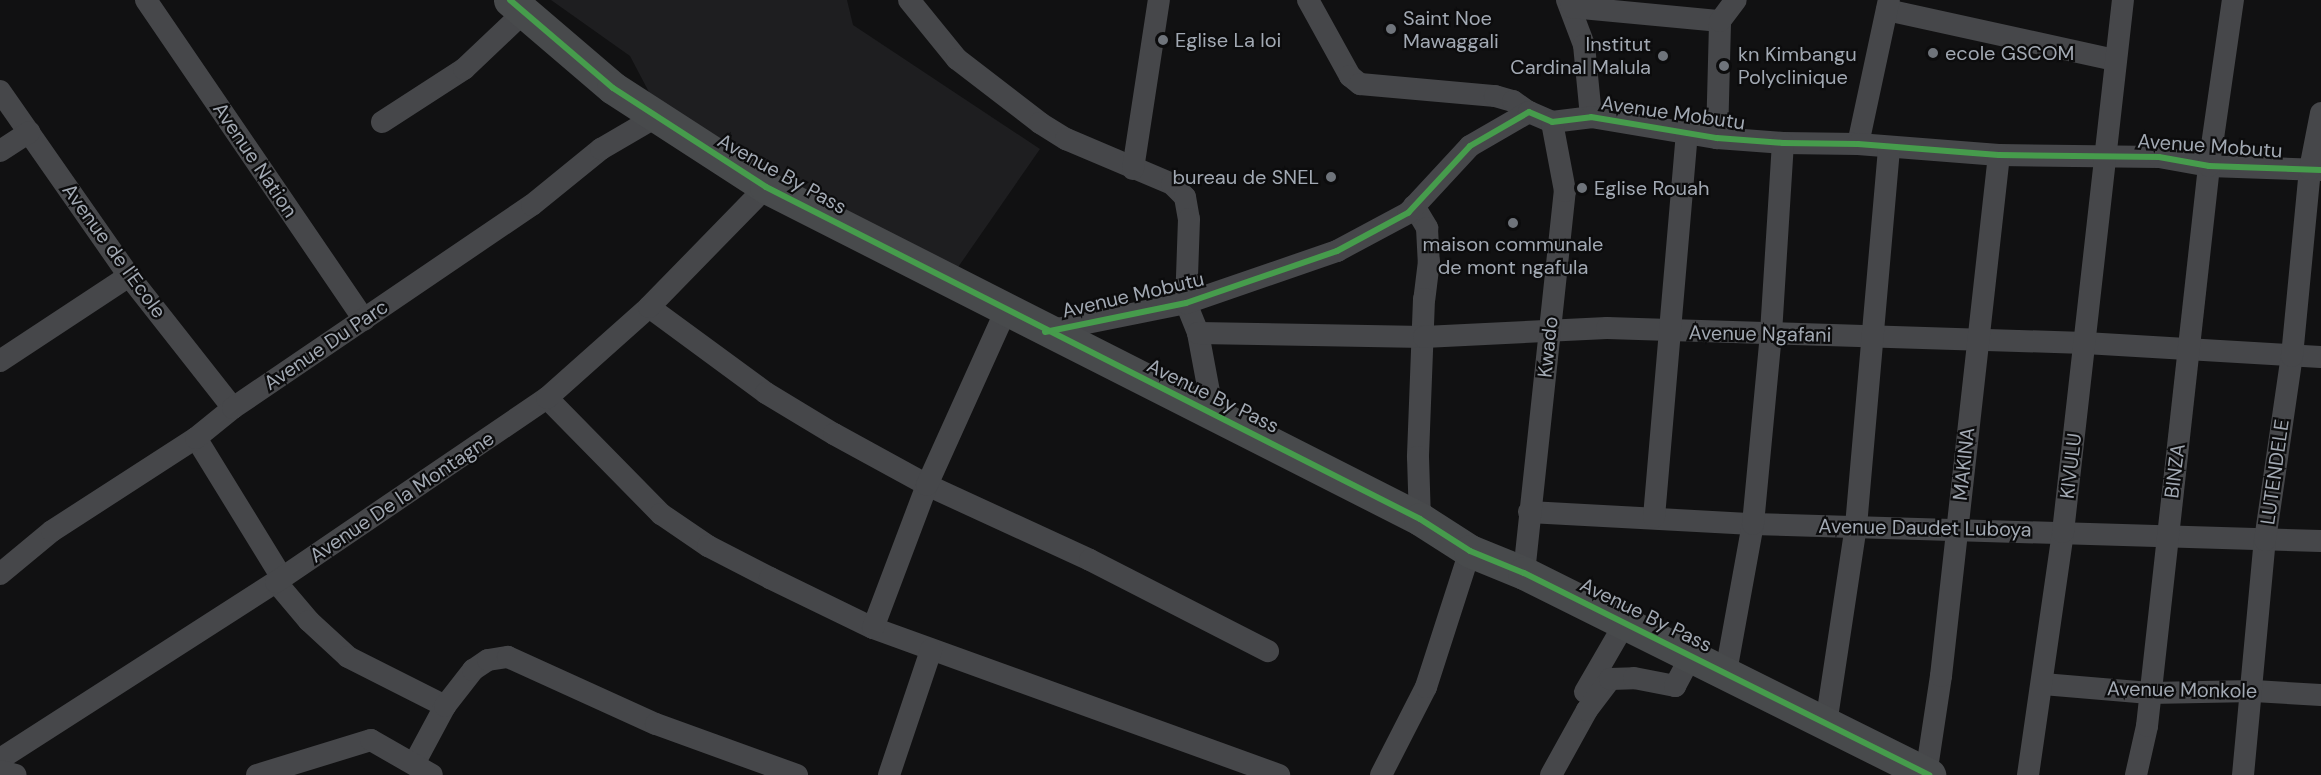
<!DOCTYPE html>
<style>
body{margin:0}
#map{position:relative;width:2321px;height:775px;overflow:hidden;background:#111112;font-family:"DM Sans",sans-serif}
div>[style]{position:absolute}
.built>*{inset:0;background:#1e1e20}
.minor>*{height:22px;margin:-11px;padding:0 11px;transform-origin:11px;border-radius:11px;background:#46474a}
.highway>*{height:33px;margin:-16.5px;padding:0 16.5px;transform-origin:16.5px;border-radius:16.5px;background:#484a4c}
.cycleway>*{height:6px;margin:-3px;padding:0 3px;transform-origin:3px;border-radius:3px;background:#469c4c}
.dots>*{width:16px;height:16px;translate:-50% -50%;box-sizing:border-box;border:3px solid #0c0c0d;border-radius:50%}
span{translate:-50% -50%;white-space:nowrap;text-align:center;line-height:1.15;-webkit-text-stroke:4.5px #0c0c0d;paint-order:stroke}
.poi-label{font-size:20px;color:#a2a9b3}
.left{translate:0 -50%;text-align:left}
.right{translate:-100% -50%;text-align:right}
.street-label{font-size:20px;color:#a2a9b3}
</style>
<div id="map">
<div class="built">
<i style="clip-path:polygon(551px 0,847px 0,853px 25px,1040px 149px,954px 273px,807px 193px,650px 94px,630px 56px)"></i>
</div>
<div class="minor">
<i style="left:146px;top:0;width:387px;rotate:55.7deg"></i>
<i style="left:909px;top:0;width:76px;rotate:50.9deg"></i>
<i style="left:957px;top:59px;width:105px;rotate:37.6deg"></i>
<i style="left:1040px;top:123px;width:31px;rotate:32deg"></i>
<i style="left:1066px;top:139px;width:115px;rotate:23deg"></i>
<i style="left:1172px;top:184px;width:18px;rotate:45deg"></i>
<i style="left:1185px;top:197px;width:22px;rotate:80deg"></i>
<i style="left:1189px;top:219px;width:84px;rotate:92deg"></i>
<i style="left:1186px;top:303px;width:32px;rotate:68deg"></i>
<i style="left:1198px;top:333px;width:81px;rotate:79.4deg"></i>
<i style="left:1308px;top:0;width:87px;rotate:61.1deg"></i>
<i style="left:1350px;top:76px;width:13px;rotate:39deg"></i>
<i style="left:1360px;top:84px;width:136px;rotate:5.1deg"></i>
<i style="left:1495px;top:96px;width:19px;rotate:16deg"></i>
<i style="left:1513px;top:101px;width:19px;rotate:35deg"></i>
<i style="left:1567px;top:0;width:48px;rotate:69.3deg"></i>
<i style="left:1584px;top:45px;width:72px;rotate:84.4deg"></i>
<i style="left:1571px;top:7px;width:150px;rotate:5.4deg"></i>
<i style="left:1887px;top:10px;width:233px;rotate:12.4deg"></i>
<i style="left:0;top:91px;width:226px;rotate:55.1deg"></i>
<i style="left:129px;top:276px;width:168px;rotate:51.8deg"></i>
<i style="left:382px;top:122px;width:98px;rotate:-32.9deg"></i>
<i style="left:464px;top:69px;width:83px;rotate:-43.5deg"></i>
<i style="left:1717px;top:138px;width:117px;rotate:-88.5deg"></i>
<i style="left:1720px;top:21px;width:26px;rotate:-53deg"></i>
<i style="left:1858px;top:144px;width:147px;rotate:-77.9deg"></i>
<i style="left:0;top:151px;width:35px;rotate:-33deg"></i>
<i style="left:1133px;top:169px;width:171px;rotate:-81.3deg"></i>
<i style="left:1414px;top:206px;width:26px;rotate:59deg"></i>
<i style="left:1427px;top:228px;width:33px;rotate:87deg"></i>
<i style="left:1429px;top:261px;width:38px;rotate:97deg"></i>
<i style="left:1424px;top:299px;width:158px;rotate:92.2deg"></i>
<i style="left:1418px;top:457px;width:62px;rotate:88.2deg"></i>
<i style="left:649px;top:307px;width:145px;rotate:36.3deg"></i>
<i style="left:766px;top:393px;width:79px;rotate:31.1deg"></i>
<i style="left:834px;top:434px;width:106px;rotate:28.7deg"></i>
<i style="left:927px;top:485px;width:179px;rotate:24.7deg"></i>
<i style="left:1090px;top:560px;width:200px;rotate:27.1deg"></i>
<i style="left:1047px;top:331px;width:142px;rotate:-11.4deg"></i>
<i style="left:1186px;top:303px;width:160px;rotate:-19deg"></i>
<i style="left:1337px;top:251px;width:81px;rotate:-28.2deg"></i>
<i style="left:1408px;top:213px;width:91px;rotate:-47.2deg"></i>
<i style="left:1470px;top:146px;width:68px;rotate:-30deg"></i>
<i style="left:1529px;top:112px;width:25px;rotate:23deg"></i>
<i style="left:1552px;top:122px;width:39px;rotate:-7deg"></i>
<i style="left:1591px;top:117px;width:128px;rotate:9.5deg"></i>
<i style="left:1717px;top:138px;width:66px;rotate:4.3deg"></i>
<i style="left:1783px;top:143px;width:75px;rotate:0.8deg"></i>
<i style="left:1858px;top:144px;width:141px;rotate:4.5deg"></i>
<i style="left:1999px;top:155px;width:160px;rotate:0.7deg"></i>
<i style="left:2159px;top:157px;width:51px;rotate:10.2deg"></i>
<i style="left:2209px;top:166px;width:112px;rotate:2deg"></i>
<i style="left:1198px;top:333px;width:226px;rotate:1deg"></i>
<i style="left:1424px;top:337px;width:183px;rotate:-2.8deg"></i>
<i style="left:1607px;top:328px;width:478px;rotate:1.8deg"></i>
<i style="left:2085px;top:343px;width:236px;rotate:3.4deg"></i>
<i style="left:0;top:361px;width:154px;rotate:-33.4deg"></i>
<i style="left:547px;top:398px;width:163px;rotate:45.5deg"></i>
<i style="left:661px;top:514px;width:57px;rotate:34.2deg"></i>
<i style="left:708px;top:546px;width:70px;rotate:27.3deg"></i>
<i style="left:770px;top:578px;width:114px;rotate:25.9deg"></i>
<i style="left:873px;top:628px;width:432px;rotate:19.9deg"></i>
<i style="left:196px;top:438px;width:164px;rotate:58.4deg"></i>
<i style="left:1529px;top:512px;width:224px;rotate:3.1deg"></i>
<i style="left:1753px;top:524px;width:568px;rotate:1.71deg"></i>
<i style="left:1654px;top:517px;width:384px;rotate:-85.1deg"></i>
<i style="left:1524px;top:573px;width:384px;rotate:-83.9deg"></i>
<i style="left:1565px;top:191px;width:70px;rotate:-100.7deg"></i>
<i style="left:0;top:574px;width:67px;rotate:-39.6deg"></i>
<i style="left:52px;top:531px;width:171px;rotate:-32.9deg"></i>
<i style="left:196px;top:438px;width:48px;rotate:-39deg"></i>
<i style="left:233px;top:408px;width:361px;rotate:-34.2deg"></i>
<i style="left:532px;top:205px;width:89px;rotate:-39.1deg"></i>
<i style="left:601px;top:149px;width:61px;rotate:-30.3deg"></i>
<i style="left:276px;top:582px;width:51px;rotate:49.8deg"></i>
<i style="left:309px;top:621px;width:53px;rotate:42.7deg"></i>
<i style="left:348px;top:657px;width:109px;rotate:26.8deg"></i>
<i style="left:873px;top:628px;width:153px;rotate:-69.3deg"></i>
<i style="left:927px;top:485px;width:192px;rotate:-65.7deg"></i>
<i style="left:1726px;top:672px;width:150px;rotate:-79.7deg"></i>
<i style="left:1753px;top:524px;width:192px;rotate:-84.6deg"></i>
<i style="left:1771px;top:333px;width:190px;rotate:-86.4deg"></i>
<i style="left:2043px;top:684px;width:107px;rotate:4.8deg"></i>
<i style="left:2150px;top:693px;width:104px;rotate:-1.1deg"></i>
<i style="left:2254px;top:691px;width:67px;rotate:3.4deg"></i>
<i style="left:1585px;top:692px;width:80px;rotate:-59.9deg"></i>
<i style="left:1826px;top:724px;width:200px;rotate:-81.4deg"></i>
<i style="left:1856px;top:526px;width:379px;rotate:-85deg"></i>
<i style="left:0;top:759px;width:328px;rotate:-32.7deg"></i>
<i style="left:276px;top:582px;width:328px;rotate:-34.2deg"></i>
<i style="left:547px;top:398px;width:137px;rotate:-41.7deg"></i>
<i style="left:649px;top:307px;width:168px;rotate:-45.7deg"></i>
<i style="left:415px;top:762px;width:64px;rotate:-61.8deg"></i>
<i style="left:445px;top:706px;width:46px;rotate:-52.1deg"></i>
<i style="left:473px;top:670px;width:18px;rotate:-34deg"></i>
<i style="left:488px;top:660px;width:20px;rotate:-9deg"></i>
<i style="left:508px;top:657px;width:162px;rotate:24.4deg"></i>
<i style="left:656px;top:724px;width:150px;rotate:19.9deg"></i>
<i style="left:0;top:771px;width:16px;rotate:14deg"></i>
<i style="left:257px;top:775px;width:119px;rotate:-17.1deg"></i>
<i style="left:371px;top:740px;width:70px;rotate:29.8deg"></i>
<i style="left:889px;top:775px;width:132px;rotate:-71.4deg"></i>
<i style="left:1381px;top:775px;width:99px;rotate:-62.9deg"></i>
<i style="left:1426px;top:687px;width:143px;rotate:-72.1deg"></i>
<i style="left:1551px;top:775px;width:74px;rotate:-61deg"></i>
<i style="left:1587px;top:710px;width:39px;rotate:-53deg"></i>
<i style="left:1610px;top:679px;width:24px;rotate:-2deg"></i>
<i style="left:1634px;top:678px;width:42px;rotate:11deg"></i>
<i style="left:1675px;top:686px;width:34px;rotate:-62deg"></i>
<i style="left:1926px;top:775px;width:100px;rotate:-81.4deg"></i>
<i style="left:1941px;top:676px;width:524px;rotate:-83.65deg"></i>
<i style="left:2028px;top:775px;width:246px;rotate:-81.8deg"></i>
<i style="left:2063px;top:532px;width:535px;rotate:-83.57deg"></i>
<i style="left:2136px;top:775px;width:50px;rotate:-77.3deg"></i>
<i style="left:2147px;top:726px;width:563px;rotate:-83.68deg"></i>
<i style="left:2209px;top:166px;width:168px;rotate:-81.8deg"></i>
<i style="left:2243px;top:775px;width:236px;rotate:-84.7deg"></i>
<i style="left:2265px;top:540px;width:186px;rotate:-81.7deg"></i>
<i style="left:2292px;top:356px;width:188px;rotate:-84.5deg"></i>
<i style="left:2310px;top:169px;width:57px;rotate:-78.9deg"></i>
</div>
<div class="highway">
<i style="left:510px;top:0;width:135px;rotate:40.5deg"></i>
<i style="left:613px;top:88px;width:182px;rotate:32.9deg"></i>
<i style="left:766px;top:187px;width:733px;rotate:26.91deg"></i>
<i style="left:1420px;top:519px;width:59px;rotate:32.6deg"></i>
<i style="left:1470px;top:551px;width:58px;rotate:22.2deg"></i>
<i style="left:1524px;top:573px;width:453px;rotate:26.5deg"></i>
</div>
<div class="cycleway">
<i style="left:510px;top:0;width:135px;rotate:40.5deg"></i>
<i style="left:613px;top:88px;width:182px;rotate:32.9deg"></i>
<i style="left:766px;top:187px;width:733px;rotate:26.91deg"></i>
<i style="left:1420px;top:519px;width:59px;rotate:32.6deg"></i>
<i style="left:1470px;top:551px;width:58px;rotate:22.2deg"></i>
<i style="left:1524px;top:573px;width:453px;rotate:26.5deg"></i>
<i style="left:1045px;top:332px;width:144px;rotate:-11.6deg"></i>
<i style="left:1186px;top:303px;width:160px;rotate:-19deg"></i>
<i style="left:1337px;top:251px;width:81px;rotate:-28.2deg"></i>
<i style="left:1408px;top:213px;width:91px;rotate:-47.2deg"></i>
<i style="left:1470px;top:146px;width:68px;rotate:-30deg"></i>
<i style="left:1529px;top:112px;width:25px;rotate:23deg"></i>
<i style="left:1552px;top:122px;width:39px;rotate:-7deg"></i>
<i style="left:1591px;top:117px;width:128px;rotate:9.5deg"></i>
<i style="left:1717px;top:138px;width:66px;rotate:4.3deg"></i>
<i style="left:1783px;top:143px;width:75px;rotate:0.8deg"></i>
<i style="left:1858px;top:144px;width:141px;rotate:4.5deg"></i>
<i style="left:1999px;top:155px;width:160px;rotate:0.7deg"></i>
<i style="left:2159px;top:157px;width:51px;rotate:10.2deg"></i>
<i style="left:2209px;top:166px;width:112px;rotate:2deg"></i>
</div>
<div class="dots">
<i style="left:1391px;top:29px;background:#6f747b"></i>
<i style="left:1163px;top:40px;background:#6f747b"></i>
<i style="left:1933px;top:53px;background:#6f747b"></i>
<i style="left:1663px;top:56px;background:#6f747b"></i>
<i style="left:1724px;top:66px;background:#6f747b"></i>
<i style="left:1331px;top:177px;background:#6f747b"></i>
<i style="left:1582px;top:188px;background:#6f747b"></i>
<i style="left:1513px;top:223px;background:#6f747b"></i>
</div>
<div class="poi-label">
<span class="left" style="left:1403px;top:30px">Saint Noe<br>Mawaggali</span>
<span class="left" style="left:1175px;top:40px">Eglise La loi</span>
<span class="right" style="left:1651px;top:56px">Institut<br>Cardinal Malula</span>
<span class="left" style="left:1945px;top:53px">ecole GSCOM</span>
<span class="left" style="left:1738px;top:66px">kn Kimbangu<br>Polyclinique</span>
<span class="right" style="left:1319px;top:177px">bureau de SNEL</span>
<span class="left" style="left:1594px;top:188px">Eglise Rouah</span>
<span style="left:1513px;top:256px">maison communale<br>de mont ngafula</span>
</div>
<div class="street-label">
<span style="left:1673px;top:113px;rotate:8deg">Avenue Mobutu</span>
<span style="left:2210px;top:146px;rotate:4deg">Avenue Mobutu</span>
<span style="left:255px;top:160px;rotate:56deg">Avenue Nation</span>
<span style="left:782px;top:174px;rotate:29deg">Avenue By Pass</span>
<span style="left:114px;top:251px;rotate:54deg">Avenue de l'Ecole</span>
<span style="left:1133px;top:295px;rotate:-13deg">Avenue Mobutu</span>
<span style="left:1760px;top:334px;rotate:1deg">Avenue Ngafani</span>
<span style="left:326px;top:345px;rotate:-34deg">Avenue Du Parc</span>
<span style="left:1548px;top:347px;rotate:-84deg">Kwado</span>
<span style="left:1213px;top:396px;rotate:26deg">Avenue By Pass</span>
<span style="left:1964px;top:464px;rotate:-84deg">MAKINA</span>
<span style="left:2071px;top:466px;rotate:-83deg">KIVULU</span>
<span style="left:2175px;top:471px;rotate:-83deg">BINZA</span>
<span style="left:2275px;top:472px;rotate:-82deg">LUTENDELE</span>
<span style="left:402px;top:497px;rotate:-34deg">Avenue De la Montagne</span>
<span style="left:1925px;top:528px;rotate:1deg">Avenue Daudet Luboya</span>
<span style="left:1646px;top:615px;rotate:26deg">Avenue By Pass</span>
<span style="left:2182px;top:690px;rotate:1deg">Avenue Monkole</span>
</div>
</div>
